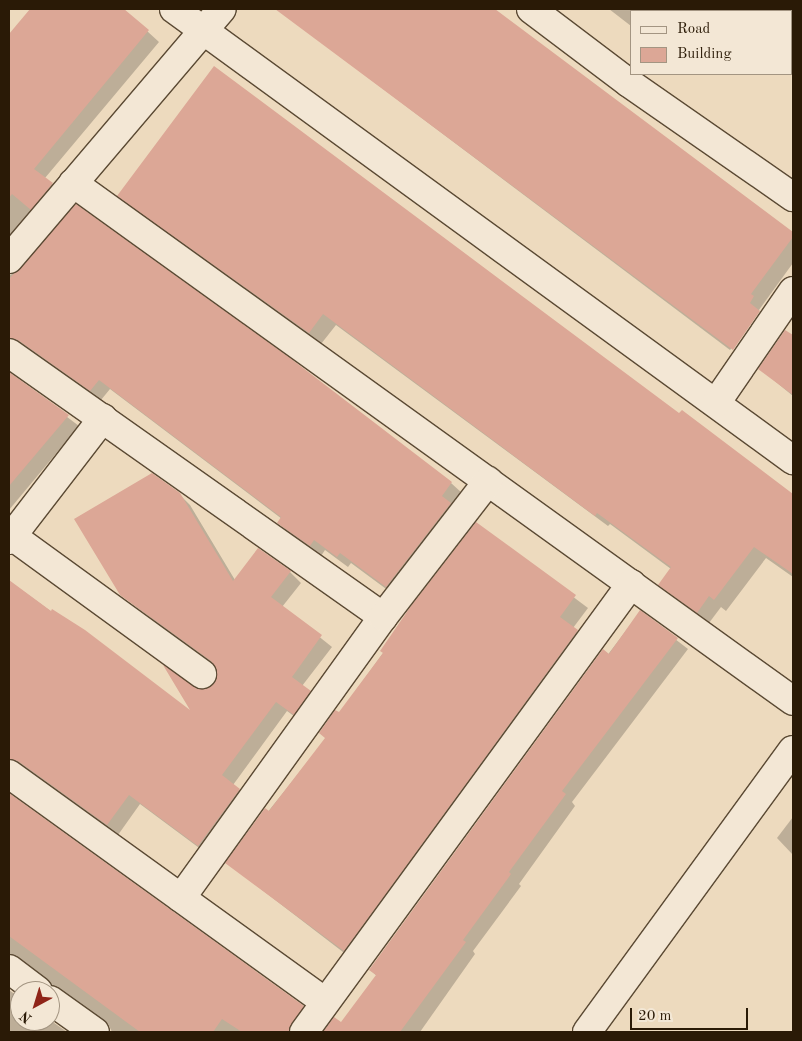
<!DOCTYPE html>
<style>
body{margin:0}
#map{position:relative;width:802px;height:1041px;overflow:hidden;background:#eddabe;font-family:"Old Standard TT",serif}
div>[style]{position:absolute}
.shadow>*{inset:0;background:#0003}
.building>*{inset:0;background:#dca796}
.roads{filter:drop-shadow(1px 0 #5b4a34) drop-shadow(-1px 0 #5b4a34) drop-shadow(0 1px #5b4a34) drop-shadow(0 -1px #5b4a34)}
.street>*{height:28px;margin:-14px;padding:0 14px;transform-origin:14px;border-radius:14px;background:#f3e7d5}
span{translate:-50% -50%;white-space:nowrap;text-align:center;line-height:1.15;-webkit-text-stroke:4.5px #f3e7d5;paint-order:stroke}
.frame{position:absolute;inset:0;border:10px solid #2a1a06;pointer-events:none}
.legend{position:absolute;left:630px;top:10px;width:162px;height:65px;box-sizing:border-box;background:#f3e7d5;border:1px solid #a39582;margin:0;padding:6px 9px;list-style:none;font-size:15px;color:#2a1a06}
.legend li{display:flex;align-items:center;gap:10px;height:25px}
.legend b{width:25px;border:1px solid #a39582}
.north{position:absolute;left:10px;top:981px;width:50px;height:50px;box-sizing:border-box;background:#f3e7d5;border:1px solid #a39582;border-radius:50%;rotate:219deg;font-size:14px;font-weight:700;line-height:20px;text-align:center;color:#2a1a06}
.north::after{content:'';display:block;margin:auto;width:18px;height:22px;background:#8f2418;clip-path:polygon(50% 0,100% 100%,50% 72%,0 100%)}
.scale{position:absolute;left:630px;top:1008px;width:118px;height:22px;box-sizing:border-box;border:2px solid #2a1a06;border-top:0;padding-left:6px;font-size:15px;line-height:18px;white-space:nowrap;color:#2a1a06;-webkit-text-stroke:4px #f3e7d5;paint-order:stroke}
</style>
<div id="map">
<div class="shadow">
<i style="clip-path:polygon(32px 9px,123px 9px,159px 42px,45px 178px,63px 194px,9px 258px,9px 36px)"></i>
<i style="clip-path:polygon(277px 9px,492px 9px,793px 234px,793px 263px,730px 350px)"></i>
<i style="clip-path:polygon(609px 9px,673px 9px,631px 11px,631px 26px)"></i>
<i style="clip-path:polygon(119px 196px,668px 407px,716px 437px,793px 496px,793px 577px,766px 558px,726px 611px,721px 607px,709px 623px,660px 585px,671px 569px,610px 524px,608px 526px,336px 325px,321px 344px,131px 207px)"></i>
<i style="clip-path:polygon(21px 271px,451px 483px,462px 493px,397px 597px,351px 563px,348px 567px,325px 550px,321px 556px,289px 533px,279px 523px,282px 519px,110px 389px,101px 400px,30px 350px,13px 349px,9px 355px,9px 275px)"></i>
<i style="clip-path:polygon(793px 336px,793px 396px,765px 373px)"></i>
<i style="clip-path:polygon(9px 373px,79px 426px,9px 510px)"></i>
<i style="clip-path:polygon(179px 494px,190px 505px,235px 580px,290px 572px,301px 583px,282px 607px,332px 647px,302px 686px,320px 703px,305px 724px,287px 711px,233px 785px,250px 800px,210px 856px,140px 804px,118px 835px,23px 769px,9px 775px,9px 581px,194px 715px,201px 691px,216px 684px,217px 669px,121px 595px)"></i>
<i style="clip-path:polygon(476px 524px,588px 608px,573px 628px,589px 643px,356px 962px,227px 863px,326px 739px,339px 714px)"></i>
<i style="clip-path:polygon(640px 612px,688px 649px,572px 802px,575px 806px,519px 884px,521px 886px,473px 951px,475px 954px,420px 1032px,323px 1032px,334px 1019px,342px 1024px,377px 976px,370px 970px)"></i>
<i style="clip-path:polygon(9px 795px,303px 1007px,314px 1017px,304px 1032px,112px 1032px,108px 1024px,64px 995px,30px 967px,14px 965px,9px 969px)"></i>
<i style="clip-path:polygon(793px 817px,793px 855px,777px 838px)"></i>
<i style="clip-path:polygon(9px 990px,20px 998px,20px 1021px,50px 1020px,67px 1032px,9px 1032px)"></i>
</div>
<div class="building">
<i style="clip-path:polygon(30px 9px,124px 9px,149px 30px,34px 169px,53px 183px,31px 210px,12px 194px,9px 198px,9px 34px)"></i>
<i style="clip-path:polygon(275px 9px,495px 9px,793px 232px,793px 237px,751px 294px,754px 296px,750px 303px,760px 311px,733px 350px)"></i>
<i style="clip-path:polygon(214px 66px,679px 413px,682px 410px,793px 494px,793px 574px,754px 547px,714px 600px,709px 596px,697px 613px,658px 585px,671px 567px,597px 513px,595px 516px,323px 314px,309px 333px,117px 196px)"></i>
<i style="clip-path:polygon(76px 204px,290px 358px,452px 482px,442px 496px,451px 503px,386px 587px,340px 553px,337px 557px,314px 540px,310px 546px,277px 523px,281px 517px,99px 380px,90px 391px,18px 340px,9px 338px,9px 279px)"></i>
<i style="clip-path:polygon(785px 330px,793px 335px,793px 395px,758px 369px)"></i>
<i style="clip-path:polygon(9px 372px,69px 415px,9px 486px)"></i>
<i style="clip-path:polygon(152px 473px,180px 493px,233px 581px,258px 548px,291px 571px,271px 597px,322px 635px,292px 677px,311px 691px,294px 715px,276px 702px,222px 775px,240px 789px,198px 846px,129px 795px,107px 825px,18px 761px,9px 759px,9px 580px,51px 611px,52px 609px,85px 630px,190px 710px,163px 665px,200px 689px,215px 683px,216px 668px,211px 661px,120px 595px,74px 519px)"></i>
<i style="clip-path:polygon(476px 522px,576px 595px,560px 617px,578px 630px,344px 951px,225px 863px,265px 808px,269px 811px,325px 738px,319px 733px,335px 710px,339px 712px,383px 653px,380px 651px,411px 606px)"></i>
<i style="clip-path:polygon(640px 610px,678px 638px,562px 791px,566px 794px,509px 872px,511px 874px,463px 940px,466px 942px,400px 1032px,323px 1032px,334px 1017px,341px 1022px,376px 975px,369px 970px,603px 649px,609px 654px)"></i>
<i style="clip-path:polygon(9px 793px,304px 1006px,289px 1032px,242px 1032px,222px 1019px,213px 1032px,140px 1032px,9px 936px)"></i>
</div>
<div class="roads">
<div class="street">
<i style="left:174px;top:9px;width:766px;rotate:36.08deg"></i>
<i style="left:531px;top:9px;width:123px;rotate:37.1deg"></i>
<i style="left:629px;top:83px;width:200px;rotate:34.8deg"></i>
<i style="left:695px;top:11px;width:3px;rotate:-45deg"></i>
<i style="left:73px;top:183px;width:887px;rotate:35.73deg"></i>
<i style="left:9px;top:259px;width:328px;rotate:-49.6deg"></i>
<i style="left:9px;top:353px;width:458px;rotate:35.2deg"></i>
<i style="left:716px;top:403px;width:136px;rotate:-55.5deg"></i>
<i style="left:12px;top:536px;width:235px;rotate:36deg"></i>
<i style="left:9px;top:540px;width:154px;rotate:-52.4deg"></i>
<i style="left:9px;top:774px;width:388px;rotate:35.8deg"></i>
<i style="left:181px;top:898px;width:346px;rotate:-54.3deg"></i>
<i style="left:383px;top:617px;width:172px;rotate:-52.3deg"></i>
<i style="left:9px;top:969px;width:36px;rotate:37deg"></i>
<i style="left:50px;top:1000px;width:55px;rotate:35.4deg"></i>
<i style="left:304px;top:1032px;width:555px;rotate:-53.87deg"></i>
<i style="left:587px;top:1032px;width:349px;rotate:-53.9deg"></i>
</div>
</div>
<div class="frame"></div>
<ul class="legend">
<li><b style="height:6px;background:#f3e7d5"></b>Road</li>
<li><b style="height:14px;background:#dca796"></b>Building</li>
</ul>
<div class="north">N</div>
<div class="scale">20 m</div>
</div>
